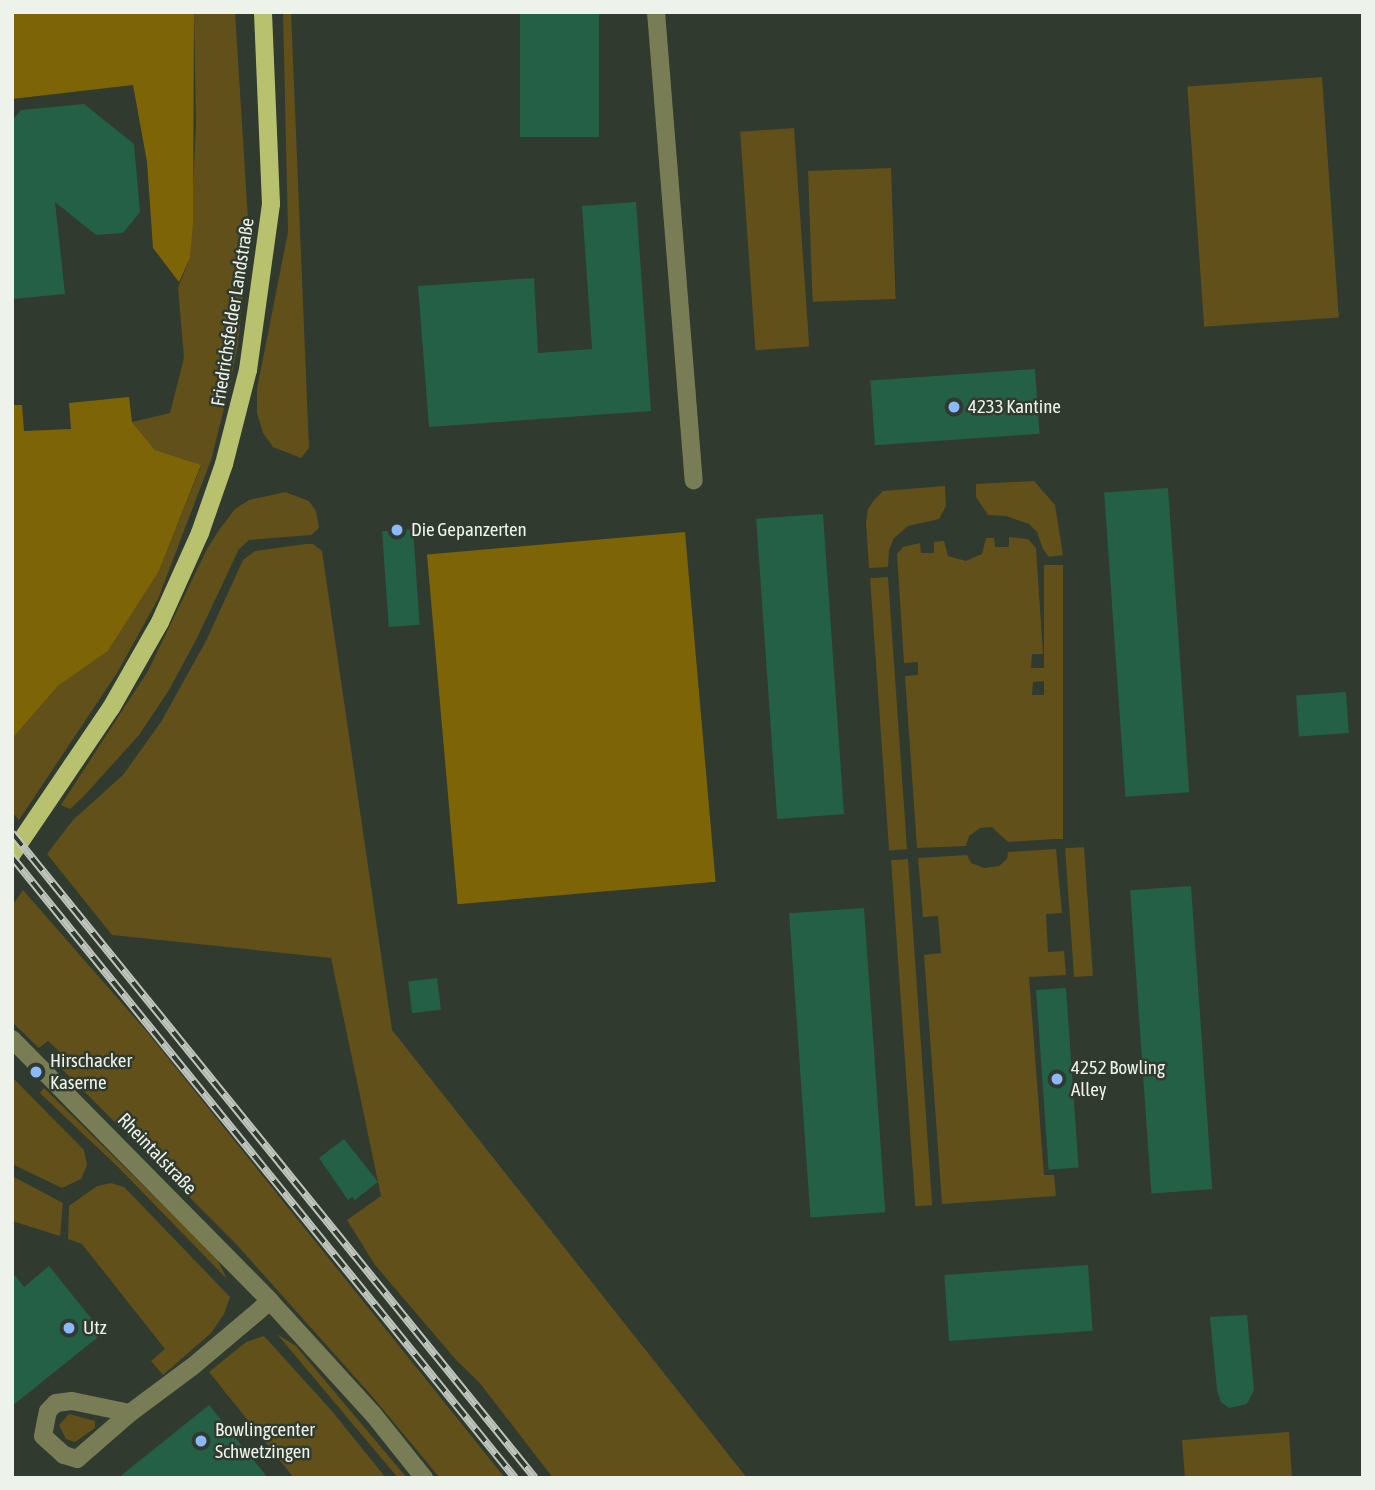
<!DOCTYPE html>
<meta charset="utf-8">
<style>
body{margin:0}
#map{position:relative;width:1375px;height:1490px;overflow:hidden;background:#313a2f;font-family:"Asap Condensed",sans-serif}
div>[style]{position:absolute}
.green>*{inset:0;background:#615019;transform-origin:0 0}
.forest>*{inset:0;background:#7d6406;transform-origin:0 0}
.building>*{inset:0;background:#236046;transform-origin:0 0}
.minor>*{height:18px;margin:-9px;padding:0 9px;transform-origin:9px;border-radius:9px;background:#787d55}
.major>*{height:18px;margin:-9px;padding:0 9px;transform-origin:9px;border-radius:9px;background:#b8c26e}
.rail>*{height:8px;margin-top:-4px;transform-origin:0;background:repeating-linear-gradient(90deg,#313a2f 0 16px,#bec4bc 0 32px);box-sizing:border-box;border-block:2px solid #bec4bc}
.dots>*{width:19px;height:19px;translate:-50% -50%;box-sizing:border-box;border:4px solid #313a2f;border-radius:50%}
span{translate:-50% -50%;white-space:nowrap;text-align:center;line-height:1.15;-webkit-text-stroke:5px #313a2f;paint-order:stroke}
.street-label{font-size:19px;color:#edf3eb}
.poi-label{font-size:19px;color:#edf3eb}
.left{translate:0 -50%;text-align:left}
.frame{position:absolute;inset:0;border:14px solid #edf3eb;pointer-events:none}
</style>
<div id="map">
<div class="green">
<i style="clip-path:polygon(194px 12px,235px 12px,249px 235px,238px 344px,229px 389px,211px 460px,158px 599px,117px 673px,19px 820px,12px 812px,12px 739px,58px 686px,108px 651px,159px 571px,201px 466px,155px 450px,132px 422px,170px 413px,184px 358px,178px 288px,190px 258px,196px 123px)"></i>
<i style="clip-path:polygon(283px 12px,291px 12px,309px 448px,301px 458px,273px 447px,263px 433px,257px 413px,257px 389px,288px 232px)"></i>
<i style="left:1322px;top:77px;width:241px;height:135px;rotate:86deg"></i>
<i style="left:794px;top:128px;width:219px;height:54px;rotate:86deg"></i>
<i style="left:891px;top:168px;width:131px;height:83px;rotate:88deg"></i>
<i style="clip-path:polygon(1034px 481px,1055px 505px,1063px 555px,1049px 557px,1043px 549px,1037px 532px,1029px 524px,1006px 516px,988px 515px,976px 497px,976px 484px)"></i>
<i style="clip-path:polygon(945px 486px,946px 506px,939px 519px,908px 526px,894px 538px,889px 550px,888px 567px,869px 568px,866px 522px,868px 509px,874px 500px,883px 491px)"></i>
<i style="clip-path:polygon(285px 492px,309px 501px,316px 511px,319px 528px,311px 535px,249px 540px,239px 549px,197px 638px,169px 690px,139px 735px,84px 796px,70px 809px,61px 805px,148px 671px,207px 549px,219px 530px,235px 509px,249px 500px)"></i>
<i style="clip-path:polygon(1009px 537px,1028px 539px,1036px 548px,1043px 654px,1032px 654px,1031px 668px,1044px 668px,1045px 681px,1033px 682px,1032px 695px,1046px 695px,1056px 832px,1054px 839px,1008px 842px,992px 827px,980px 828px,969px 836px,966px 846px,917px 848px,905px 676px,918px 675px,918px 662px,904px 663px,897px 554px,903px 547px,920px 543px,921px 553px,934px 553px,934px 542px,944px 541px,948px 556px,966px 561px,982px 554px,986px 538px,994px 538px,995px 547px,1009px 547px)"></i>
<i style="clip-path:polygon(306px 544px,313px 544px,322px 551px,392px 1030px,747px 1478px,553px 1478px,479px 1382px,457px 1361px,375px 1265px,347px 1220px,381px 1196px,331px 958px,112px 935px,47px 854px,73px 820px,123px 775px,161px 722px,206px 641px,243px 560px,255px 551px)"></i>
<i style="left:1044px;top:565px;width:19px;height:274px"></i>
<i style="left:888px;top:577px;width:273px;height:18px;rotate:86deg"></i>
<i style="left:1084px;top:847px;width:129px;height:19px;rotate:86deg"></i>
<i style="clip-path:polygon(1056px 849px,1062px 913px,1046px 914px,1048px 952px,1064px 951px,1066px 975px,1029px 977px,1044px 1175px,1054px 1175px,1056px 1196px,942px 1204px,924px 955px,941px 953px,938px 916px,923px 917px,918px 858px,967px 855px,971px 863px,984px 868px,999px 866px,1007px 859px,1008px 852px)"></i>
<i style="left:908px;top:859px;width:347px;height:17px;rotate:86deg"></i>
<i style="clip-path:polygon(23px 890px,148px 1033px,505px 1478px,440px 1478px,371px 1395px,238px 1246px,62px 1069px,69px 1060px,48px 1041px,39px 1048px,12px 1022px,12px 906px)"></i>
<i style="clip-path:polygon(12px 1077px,84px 1150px,87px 1165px,81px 1179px,62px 1188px,12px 1164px)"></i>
<i style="clip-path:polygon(44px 1088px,216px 1257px,227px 1279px,118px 1167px,40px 1093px)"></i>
<i style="clip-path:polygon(12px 1176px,63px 1203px,60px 1236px,12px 1221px)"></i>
<i style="clip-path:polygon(111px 1183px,124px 1187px,130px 1193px,230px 1297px,224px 1314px,211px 1333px,163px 1375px,151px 1361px,165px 1349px,82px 1244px,68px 1239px,69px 1206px,97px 1186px)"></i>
<i style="clip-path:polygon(277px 1334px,296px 1346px,407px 1478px,398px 1478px)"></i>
<i style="clip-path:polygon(264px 1336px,331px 1410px,386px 1478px,294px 1478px,209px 1372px,246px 1342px)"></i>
<i style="clip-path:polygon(69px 1414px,95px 1421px,95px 1428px,75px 1442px,66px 1439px,59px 1425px)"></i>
<i style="clip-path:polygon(1289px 1432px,1292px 1478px,1185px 1478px,1182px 1440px)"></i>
</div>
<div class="forest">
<i style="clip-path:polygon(12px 12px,194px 12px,193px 223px,190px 258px,179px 282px,153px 248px,147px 162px,133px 85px,12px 99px)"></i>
<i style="clip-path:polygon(129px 397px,132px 422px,155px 450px,201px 465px,159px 571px,108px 651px,58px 686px,12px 739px,12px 405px,22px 405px,24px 431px,71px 429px,69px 403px)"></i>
<i style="left:685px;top:532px;width:351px;height:259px;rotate:85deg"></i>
</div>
<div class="building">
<i style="left:520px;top:12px;width:79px;height:125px"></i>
<i style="clip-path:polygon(84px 104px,134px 144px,140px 212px,123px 233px,96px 235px,55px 202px,65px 294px,12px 299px,12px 121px,21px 110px)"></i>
<i style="clip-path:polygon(636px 202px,651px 411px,429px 427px,418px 286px,534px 278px,538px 353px,592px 349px,582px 206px)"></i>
<i style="left:1035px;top:369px;width:65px;height:165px;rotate:86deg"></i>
<i style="left:1168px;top:488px;width:305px;height:64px;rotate:86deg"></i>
<i style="left:823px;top:514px;width:301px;height:67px;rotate:86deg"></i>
<i style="left:413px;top:529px;width:96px;height:31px;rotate:86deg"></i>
<i style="left:1346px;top:692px;width:41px;height:50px;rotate:86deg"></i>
<i style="left:1191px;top:886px;width:304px;height:61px;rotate:86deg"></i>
<i style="left:864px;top:908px;width:305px;height:75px;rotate:86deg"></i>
<i style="left:437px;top:978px;width:32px;height:29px;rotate:83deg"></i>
<i style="left:1066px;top:988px;width:180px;height:30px;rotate:86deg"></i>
<i style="clip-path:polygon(344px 1139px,378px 1182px,355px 1200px,352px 1197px,348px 1200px,319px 1158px)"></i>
<i style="left:1088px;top:1265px;width:66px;height:144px;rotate:86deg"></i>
<i style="clip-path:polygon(49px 1266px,103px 1333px,12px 1406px,12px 1272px,24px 1287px)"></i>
<i style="clip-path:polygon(1247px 1315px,1254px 1390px,1247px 1404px,1229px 1408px,1221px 1402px,1217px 1390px,1210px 1317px)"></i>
<i style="clip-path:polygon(209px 1405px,268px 1478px,118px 1478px)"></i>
</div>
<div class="minor">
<i style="left:656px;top:12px;width:470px;rotate:85.4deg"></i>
<i style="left:12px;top:1039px;width:368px;rotate:45.4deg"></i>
<i style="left:270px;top:1301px;width:153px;rotate:47.7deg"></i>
<i style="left:373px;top:1414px;width:82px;rotate:51.4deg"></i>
<i style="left:130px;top:1413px;width:70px;rotate:139deg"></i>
<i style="left:77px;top:1459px;width:14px;rotate:-163deg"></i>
<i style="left:64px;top:1455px;width:28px;rotate:-138deg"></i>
<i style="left:43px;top:1436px;width:25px;rotate:-79deg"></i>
<i style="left:48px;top:1411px;width:11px;rotate:-45deg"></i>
<i style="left:56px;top:1403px;width:16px;rotate:-7deg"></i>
<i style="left:72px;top:1401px;width:59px;rotate:11.7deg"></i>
<i style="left:130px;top:1413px;width:77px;rotate:-36.6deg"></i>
<i style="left:192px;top:1367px;width:102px;rotate:-40.2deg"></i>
</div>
<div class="major">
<i style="left:12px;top:854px;width:176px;rotate:-55.9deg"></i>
<i style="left:111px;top:708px;width:99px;rotate:-60.3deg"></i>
<i style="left:160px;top:622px;width:98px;rotate:-65.8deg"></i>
<i style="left:200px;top:533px;width:73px;rotate:-70.8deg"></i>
<i style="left:224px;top:464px;width:97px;rotate:-75.7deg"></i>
<i style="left:248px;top:370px;width:168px;rotate:-82.1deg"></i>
<i style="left:271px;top:204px;width:192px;rotate:-92.4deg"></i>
</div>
<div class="rail">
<i style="left:12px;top:833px;width:830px;rotate:50.96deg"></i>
<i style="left:12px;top:857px;width:799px;rotate:50.99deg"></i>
</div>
<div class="dots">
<i style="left:954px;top:407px;background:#8bb9fc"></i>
<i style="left:397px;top:530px;background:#8bb9fc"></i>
<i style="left:36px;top:1072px;background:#8bb9fc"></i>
<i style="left:1057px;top:1079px;background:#8bb9fc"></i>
<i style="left:69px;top:1328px;background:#8bb9fc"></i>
<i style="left:201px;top:1441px;background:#8bb9fc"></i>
</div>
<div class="street-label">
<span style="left:233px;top:312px;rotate:-81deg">Friedrichsfelder Landstraße</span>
<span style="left:157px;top:1154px;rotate:46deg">Rheintalstraße</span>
</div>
<div class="poi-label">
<span class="left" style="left:968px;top:407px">4233 Kantine</span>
<span class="left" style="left:411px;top:530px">Die Gepanzerten</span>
<span class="left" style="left:50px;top:1072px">Hirschacker<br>Kaserne</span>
<span class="left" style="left:1071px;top:1079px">4252 Bowling<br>Alley</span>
<span class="left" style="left:83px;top:1328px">Utz</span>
<span class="left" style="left:215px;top:1441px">Bowlingcenter<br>Schwetzingen</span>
</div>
<div class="frame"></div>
</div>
